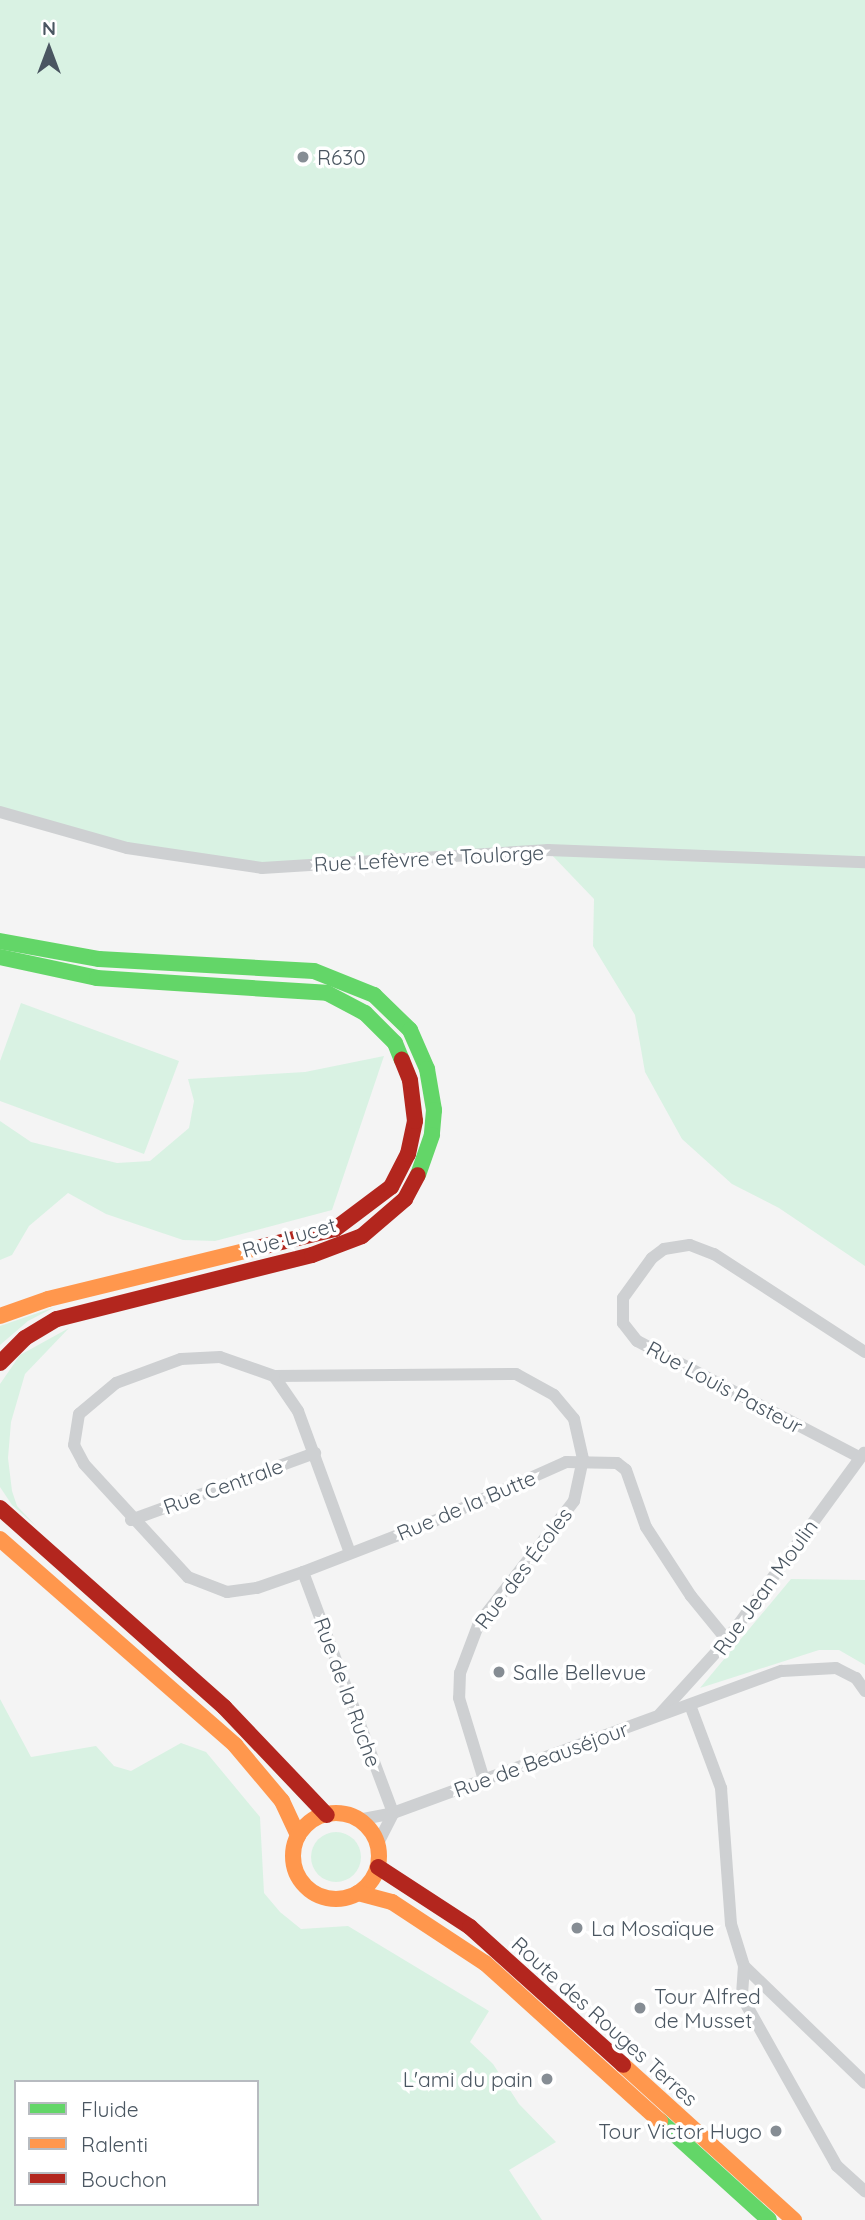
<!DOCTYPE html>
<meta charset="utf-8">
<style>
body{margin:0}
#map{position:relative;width:865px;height:2220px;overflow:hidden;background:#f4f4f4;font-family:Quicksand,sans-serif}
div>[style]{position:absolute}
.green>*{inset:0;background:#d9f2e3}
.round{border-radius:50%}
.street>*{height:12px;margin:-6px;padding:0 6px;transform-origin:6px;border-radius:6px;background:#ced0d2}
.fast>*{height:16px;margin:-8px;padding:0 8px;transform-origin:8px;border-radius:8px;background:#63d668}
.slow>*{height:16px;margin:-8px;padding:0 8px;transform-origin:8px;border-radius:8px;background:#ff974d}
.slow>.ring{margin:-8px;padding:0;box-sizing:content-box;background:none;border:16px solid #ff974d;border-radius:50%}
.jam>*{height:16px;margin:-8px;padding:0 8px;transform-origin:8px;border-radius:8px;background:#b3261e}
.dots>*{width:19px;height:19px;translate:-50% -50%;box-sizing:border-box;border:4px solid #fff;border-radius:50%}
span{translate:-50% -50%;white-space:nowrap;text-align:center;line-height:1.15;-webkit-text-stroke:7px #fff;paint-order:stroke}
.poi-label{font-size:21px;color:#4a5661}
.left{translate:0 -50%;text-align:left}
.right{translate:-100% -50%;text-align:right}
.street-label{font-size:21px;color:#4a5661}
.legend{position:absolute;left:14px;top:2080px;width:245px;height:126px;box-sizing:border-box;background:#fff;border:2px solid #b7bbc0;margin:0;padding:9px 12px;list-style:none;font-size:21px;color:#4a5661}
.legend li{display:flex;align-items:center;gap:14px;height:35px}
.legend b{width:35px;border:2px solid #b7bbc0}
.north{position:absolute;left:14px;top:14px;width:70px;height:70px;-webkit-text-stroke:5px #fff;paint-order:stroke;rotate:0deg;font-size:19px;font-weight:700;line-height:28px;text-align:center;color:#4a5661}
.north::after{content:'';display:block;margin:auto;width:24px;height:32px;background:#4a5661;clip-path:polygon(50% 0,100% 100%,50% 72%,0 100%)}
</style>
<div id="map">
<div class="green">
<i style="clip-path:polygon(0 0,865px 0,865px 1266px,779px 1208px,732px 1184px,682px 1139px,645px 1072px,635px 1015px,593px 946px,594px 899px,548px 851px,262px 868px,127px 848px,0 812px)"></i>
<i style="clip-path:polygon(21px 1003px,179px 1061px,144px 1154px,0 1101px,0 1061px)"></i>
<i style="clip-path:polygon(384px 1056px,332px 1210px,215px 1241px,183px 1240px,106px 1214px,68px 1193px,29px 1226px,12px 1255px,0 1260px,0 1121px,31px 1142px,117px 1163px,150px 1161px,189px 1128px,194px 1101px,188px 1079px,305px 1072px)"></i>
<i style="clip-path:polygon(55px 1307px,28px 1321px,0 1345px,0 1326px)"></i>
<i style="clip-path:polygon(69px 1328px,25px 1374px,11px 1422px,8px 1458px,12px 1491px,17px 1506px,36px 1526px,12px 1505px,0 1487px,0 1384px,20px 1355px)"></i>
<i style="clip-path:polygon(791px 1579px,865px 1580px,865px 1665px,839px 1650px,819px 1650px,700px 1688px)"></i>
<i style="clip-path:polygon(evenodd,0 1699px,31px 1757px,96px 1746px,114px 1766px,131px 1771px,181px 1743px,206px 1752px,260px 1817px,264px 1893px,280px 1912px,301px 1929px,348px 1926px,489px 2011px,470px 2042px,493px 2064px,519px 2104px,556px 2142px,509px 2170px,542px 2220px,0 2220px,0 1699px,16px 2082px,257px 2082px,257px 2204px,16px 2204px,16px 2082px)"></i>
<i class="round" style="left:311px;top:1832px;width:50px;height:50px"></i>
</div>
<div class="street">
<i style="left:0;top:812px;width:132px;rotate:15.8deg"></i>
<i style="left:127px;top:848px;width:136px;rotate:8.4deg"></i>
<i style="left:262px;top:868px;width:287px;rotate:-3.6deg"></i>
<i style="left:548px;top:850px;width:317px;rotate:2.2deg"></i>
<i style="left:274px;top:1376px;width:242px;rotate:-0.5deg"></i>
<i style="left:516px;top:1374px;width:43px;rotate:28.9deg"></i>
<i style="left:554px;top:1395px;width:31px;rotate:50deg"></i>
<i style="left:574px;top:1419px;width:41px;rotate:77.3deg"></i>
<i style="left:583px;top:1459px;width:43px;rotate:102.1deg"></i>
<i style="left:574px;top:1501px;width:155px;rotate:127.9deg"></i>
<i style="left:479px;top:1623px;width:53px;rotate:110.8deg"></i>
<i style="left:460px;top:1673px;width:25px;rotate:92deg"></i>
<i style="left:459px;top:1698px;width:86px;rotate:73deg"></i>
<i style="left:859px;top:1457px;width:250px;rotate:-152.4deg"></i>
<i style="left:637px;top:1341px;width:23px;rotate:-128deg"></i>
<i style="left:623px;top:1323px;width:25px;rotate:-90deg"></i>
<i style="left:623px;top:1298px;width:49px;rotate:-54.1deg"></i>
<i style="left:652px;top:1258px;width:15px;rotate:-37deg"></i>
<i style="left:664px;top:1249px;width:26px;rotate:-9deg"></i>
<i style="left:690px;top:1245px;width:26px;rotate:21deg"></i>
<i style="left:714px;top:1254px;width:180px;rotate:33deg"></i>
<i style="left:131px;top:1520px;width:196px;rotate:-20deg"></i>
<i style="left:350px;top:1553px;width:151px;rotate:-110.1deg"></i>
<i style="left:298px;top:1411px;width:42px;rotate:-124.4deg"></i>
<i style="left:274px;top:1376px;width:57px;rotate:-160.6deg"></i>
<i style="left:220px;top:1357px;width:39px;rotate:177deg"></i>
<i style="left:181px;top:1359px;width:69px;rotate:159.7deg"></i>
<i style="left:116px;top:1383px;width:48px;rotate:140deg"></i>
<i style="left:79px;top:1414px;width:31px;rotate:99deg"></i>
<i style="left:74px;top:1445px;width:21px;rotate:62deg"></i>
<i style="left:84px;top:1464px;width:154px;rotate:47.4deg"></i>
<i style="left:188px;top:1577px;width:42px;rotate:21deg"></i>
<i style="left:227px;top:1592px;width:30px;rotate:-8deg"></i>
<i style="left:257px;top:1588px;width:49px;rotate:-19.2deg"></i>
<i style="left:303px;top:1572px;width:138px;rotate:-21.2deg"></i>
<i style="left:432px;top:1522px;width:147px;rotate:-24.1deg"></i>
<i style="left:566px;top:1462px;width:51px;rotate:1.1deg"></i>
<i style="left:617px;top:1463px;width:11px;rotate:38deg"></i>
<i style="left:626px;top:1470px;width:60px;rotate:70.7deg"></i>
<i style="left:646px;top:1527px;width:82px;rotate:56.9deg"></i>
<i style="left:691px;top:1596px;width:57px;rotate:50.7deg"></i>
<i style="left:303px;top:1572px;width:257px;rotate:69.5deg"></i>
<i style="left:690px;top:1705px;width:89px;rotate:69.5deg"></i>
<i style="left:721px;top:1788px;width:136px;rotate:85.8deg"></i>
<i style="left:731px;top:1924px;width:44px;rotate:72.8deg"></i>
<i style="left:744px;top:1966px;width:168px;rotate:44deg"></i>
<i style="left:660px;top:1714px;width:100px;rotate:-47.8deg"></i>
<i style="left:727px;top:1640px;width:232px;rotate:-53.8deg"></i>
<i style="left:358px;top:1820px;width:36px;rotate:-11deg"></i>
<i style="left:393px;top:1813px;width:414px;rotate:-20.1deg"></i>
<i style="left:782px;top:1671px;width:54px;rotate:-3.2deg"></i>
<i style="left:836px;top:1668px;width:22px;rotate:27deg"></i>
<i style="left:856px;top:1678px;width:16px;rotate:55deg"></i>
<i style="left:377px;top:1845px;width:36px;rotate:-63deg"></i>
<i style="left:744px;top:1966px;width:31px;rotate:94deg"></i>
<i style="left:742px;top:1997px;width:194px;rotate:60.7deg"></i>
<i style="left:837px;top:2166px;width:38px;rotate:42deg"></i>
</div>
<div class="fast">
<i style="left:0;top:941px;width:101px;rotate:10.3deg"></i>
<i style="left:99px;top:959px;width:215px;rotate:3.2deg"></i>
<i style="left:314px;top:971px;width:65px;rotate:21.8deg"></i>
<i style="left:374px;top:995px;width:50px;rotate:44.2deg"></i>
<i style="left:410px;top:1030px;width:43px;rotate:66.4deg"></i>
<i style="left:427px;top:1069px;width:42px;rotate:80.3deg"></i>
<i style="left:434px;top:1110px;width:25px;rotate:95deg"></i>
<i style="left:432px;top:1135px;width:42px;rotate:109.3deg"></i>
<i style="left:0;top:957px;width:99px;rotate:12.2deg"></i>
<i style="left:97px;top:978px;width:230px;rotate:3.7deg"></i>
<i style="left:327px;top:993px;width:43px;rotate:27.8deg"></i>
<i style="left:365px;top:1013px;width:42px;rotate:45deg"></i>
<i style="left:395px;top:1043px;width:18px;rotate:68deg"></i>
<i style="left:660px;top:2121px;width:147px;rotate:42.2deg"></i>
</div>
<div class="slow">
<i style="left:0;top:1316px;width:51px;rotate:-19.5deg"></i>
<i style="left:48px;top:1299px;width:219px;rotate:-13.7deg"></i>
<i style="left:0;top:1539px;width:313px;rotate:41.2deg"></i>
<i style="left:235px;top:1745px;width:73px;rotate:50deg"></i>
<i style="left:282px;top:1801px;width:38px;rotate:65deg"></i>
<i class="ring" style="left:293px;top:1813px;width:70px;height:70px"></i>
<i style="left:358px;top:1893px;width:35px;rotate:15deg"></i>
<i style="left:392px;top:1902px;width:111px;rotate:33.3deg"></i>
<i style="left:485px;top:1963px;width:236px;rotate:42.1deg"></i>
<i style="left:623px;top:2065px;width:231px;rotate:42.2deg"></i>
</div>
<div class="jam">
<i style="left:261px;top:1247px;width:76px;rotate:-13.7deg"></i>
<i style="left:335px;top:1229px;width:70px;rotate:-36.9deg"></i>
<i style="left:391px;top:1187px;width:37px;rotate:-63deg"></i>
<i style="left:408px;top:1154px;width:34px;rotate:-78deg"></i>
<i style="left:415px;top:1121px;width:41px;rotate:-97deg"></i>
<i style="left:410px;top:1080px;width:22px;rotate:-112deg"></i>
<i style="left:0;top:1363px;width:35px;rotate:-45deg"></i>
<i style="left:25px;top:1338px;width:37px;rotate:-31deg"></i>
<i style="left:57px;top:1319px;width:263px;rotate:-14.1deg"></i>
<i style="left:312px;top:1255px;width:53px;rotate:-20.8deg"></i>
<i style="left:362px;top:1236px;width:57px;rotate:-40.7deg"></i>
<i style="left:405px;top:1199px;width:27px;rotate:-62deg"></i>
<i style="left:0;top:1508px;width:300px;rotate:41.6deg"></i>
<i style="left:224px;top:1707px;width:149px;rotate:46.4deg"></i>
<i style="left:378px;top:1867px;width:110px;rotate:33.1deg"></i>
<i style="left:470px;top:1927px;width:206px;rotate:42deg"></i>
</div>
<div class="dots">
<i style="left:303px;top:157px;background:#868d94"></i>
<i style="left:499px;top:1672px;background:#868d94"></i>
<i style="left:577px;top:1928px;background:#868d94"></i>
<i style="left:640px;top:2008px;background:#868d94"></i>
<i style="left:547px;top:2079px;background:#868d94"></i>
<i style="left:776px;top:2131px;background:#868d94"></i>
</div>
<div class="poi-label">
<span class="left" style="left:317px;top:157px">R630</span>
<span class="left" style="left:513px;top:1672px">Salle Bellevue</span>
<span class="left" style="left:591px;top:1928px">La Mosaïque</span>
<span class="left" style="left:654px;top:2008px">Tour Alfred<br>de Musset</span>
<span class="right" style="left:533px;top:2079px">L'ami du pain</span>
<span class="right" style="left:762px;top:2131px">Tour Victor Hugo</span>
</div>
<div class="street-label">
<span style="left:429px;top:858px;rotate:-3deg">Rue Lefèvre et Toulorge</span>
<span style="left:289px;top:1237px;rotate:-16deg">Rue Lucet</span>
<span style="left:725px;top:1387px;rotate:28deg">Rue Louis Pasteur</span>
<span style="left:223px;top:1486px;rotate:-20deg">Rue Centrale</span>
<span style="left:466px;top:1505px;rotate:-23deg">Rue de la Butte</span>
<span style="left:523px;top:1568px;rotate:-53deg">Rue des Écoles</span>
<span style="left:765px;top:1587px;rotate:-54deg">Rue Jean Moulin</span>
<span style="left:348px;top:1692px;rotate:70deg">Rue de la Ruche</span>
<span style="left:541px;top:1759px;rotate:-20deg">Rue de Beauséjour</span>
<span style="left:605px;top:2021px;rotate:42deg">Route des Rouges Terres</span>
</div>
<ul class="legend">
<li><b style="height:9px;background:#63d668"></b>Fluide</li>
<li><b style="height:9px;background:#ff974d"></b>Ralenti</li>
<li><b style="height:9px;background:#b3261e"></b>Bouchon</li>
</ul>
<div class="north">N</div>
</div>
